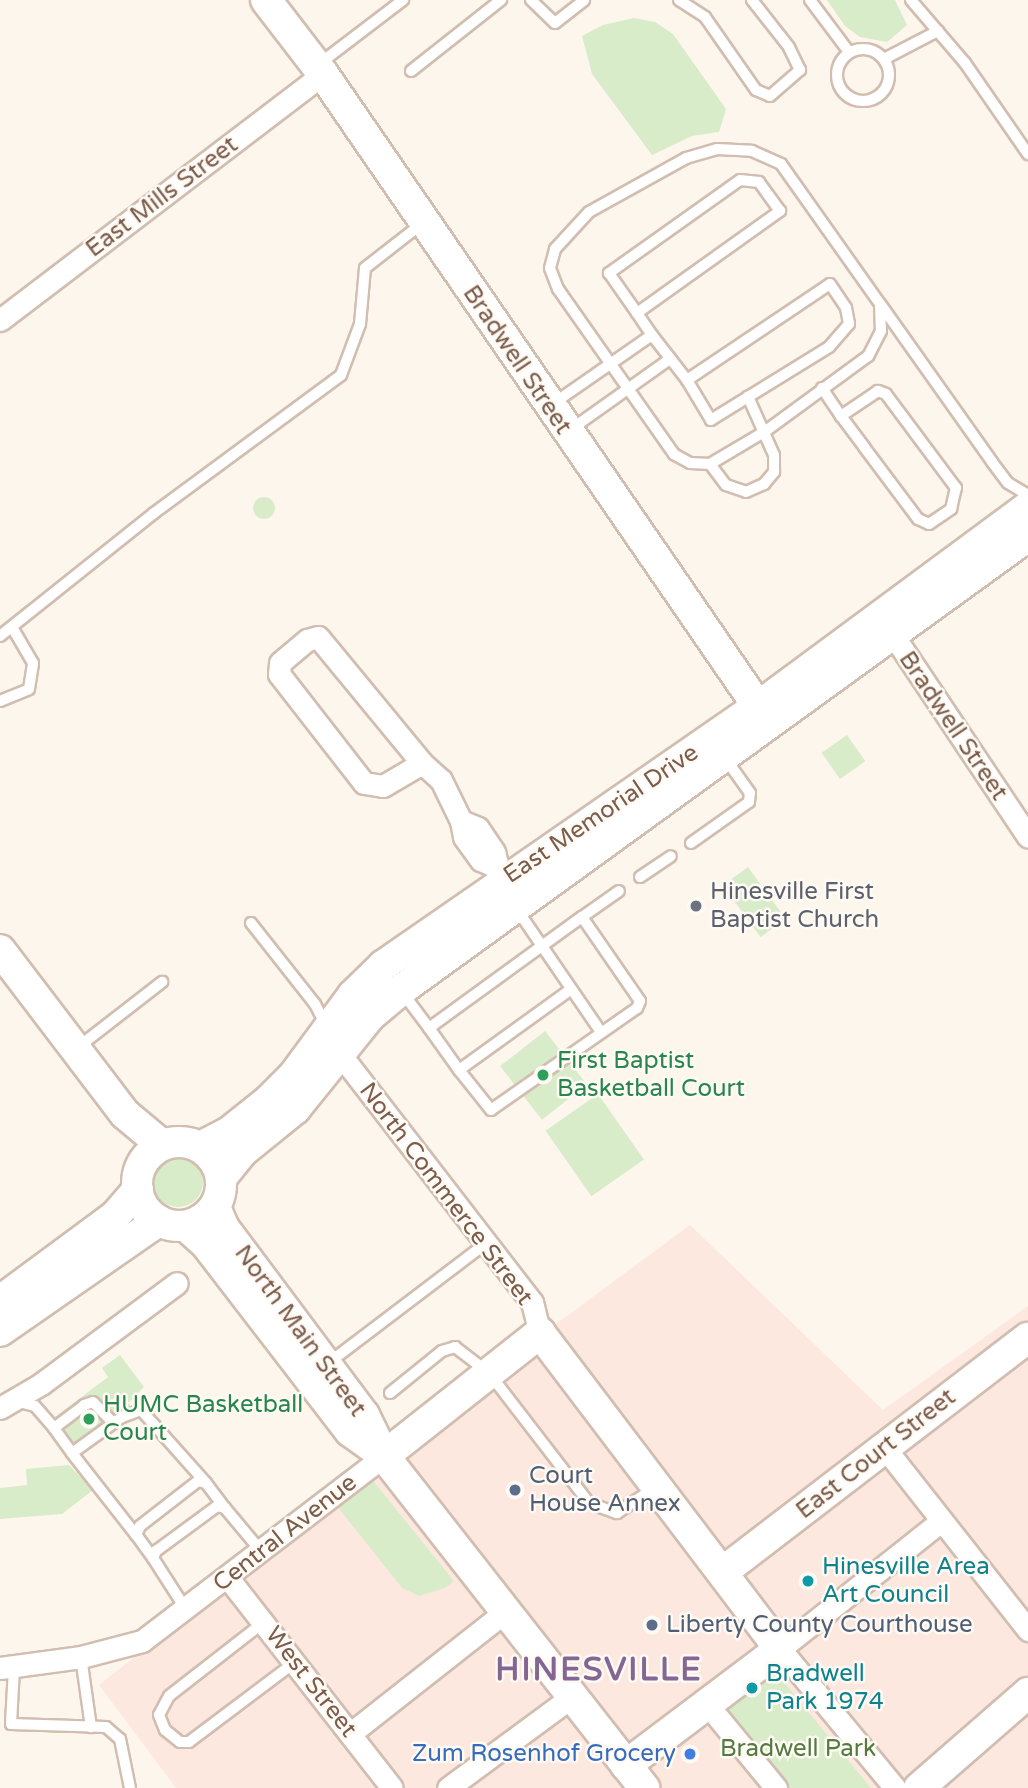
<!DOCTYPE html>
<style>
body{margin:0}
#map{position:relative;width:1028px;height:1788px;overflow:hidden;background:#fdf6ec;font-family:"Varela Round",sans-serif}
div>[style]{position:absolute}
.commercial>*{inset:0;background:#fde8e0}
.green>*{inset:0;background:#d8ecc9;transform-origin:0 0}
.round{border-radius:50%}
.roads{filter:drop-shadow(2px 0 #d1beb0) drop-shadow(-2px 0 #d1beb0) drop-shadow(0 2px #d1beb0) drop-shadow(0 -2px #d1beb0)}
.lane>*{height:10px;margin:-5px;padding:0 5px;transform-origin:5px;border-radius:5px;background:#fff}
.lane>.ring{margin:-5px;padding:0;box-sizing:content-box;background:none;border:10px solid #fff;border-radius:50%}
.street>*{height:21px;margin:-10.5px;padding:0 10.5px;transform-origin:10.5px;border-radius:10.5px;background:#fff}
.secondary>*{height:30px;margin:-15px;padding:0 15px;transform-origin:15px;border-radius:15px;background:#fff}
.secondary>.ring{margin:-15px;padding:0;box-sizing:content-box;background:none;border:30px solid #fff;border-radius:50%}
.dots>*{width:19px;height:19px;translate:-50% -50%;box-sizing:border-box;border:4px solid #fffaf3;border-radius:50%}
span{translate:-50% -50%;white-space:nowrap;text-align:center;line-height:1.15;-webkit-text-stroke:5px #fffaf3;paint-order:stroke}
.street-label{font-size:24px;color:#7a5c4d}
.worship-label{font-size:24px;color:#5b616d}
.left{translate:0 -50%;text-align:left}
.leisure-label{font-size:24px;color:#27864d}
.service-label{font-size:24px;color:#4e5e75}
.culture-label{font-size:24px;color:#0d838f}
.park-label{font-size:24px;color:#537a41}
.shop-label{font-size:24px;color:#366cbe}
.right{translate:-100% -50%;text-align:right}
.district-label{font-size:32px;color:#846695;font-weight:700;letter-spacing:2px}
</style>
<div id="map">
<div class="commercial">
<i style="clip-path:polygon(690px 1225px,883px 1410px,1028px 1306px,1028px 1788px,176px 1788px,99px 1685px,552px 1327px)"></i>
</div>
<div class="green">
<i style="clip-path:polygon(827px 0,895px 0,907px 25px,887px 42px,860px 37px,845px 26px)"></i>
<i style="clip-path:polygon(634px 18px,655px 22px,673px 34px,726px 109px,719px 132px,692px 136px,652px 155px,592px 74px,582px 36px,603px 25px)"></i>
<i class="round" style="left:253px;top:497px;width:22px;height:22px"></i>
<i style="left:847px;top:735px;width:32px;height:31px;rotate:55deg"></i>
<i style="left:748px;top:867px;width:64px;height:31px;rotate:54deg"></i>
<i style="left:545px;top:1031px;width:68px;height:57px;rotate:52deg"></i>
<i style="left:598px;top:1094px;width:80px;height:64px;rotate:55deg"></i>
<i class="round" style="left:153px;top:1157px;width:50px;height:50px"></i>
<i style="clip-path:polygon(120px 1355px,144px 1387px,128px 1403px,135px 1412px,69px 1461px,43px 1426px,108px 1377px,102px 1368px)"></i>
<i style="clip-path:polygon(69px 1465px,93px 1490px,62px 1514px,0 1519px,0 1488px,27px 1485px,26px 1469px)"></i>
<i style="clip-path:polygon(370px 1477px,454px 1581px,445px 1588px,419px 1596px,402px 1588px,336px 1505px)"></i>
<i style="clip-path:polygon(767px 1670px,778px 1675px,871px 1788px,788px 1788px,734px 1721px,729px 1708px,730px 1699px)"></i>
</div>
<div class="roads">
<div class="lane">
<i style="left:531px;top:0;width:33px;rotate:44deg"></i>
<i style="left:555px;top:23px;width:37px;rotate:-38deg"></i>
<i style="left:679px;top:0;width:31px;rotate:33deg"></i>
<i style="left:705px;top:17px;width:89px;rotate:55.1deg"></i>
<i style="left:756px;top:90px;width:15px;rotate:23deg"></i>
<i style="left:770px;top:96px;width:40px;rotate:-41deg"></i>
<i style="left:800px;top:70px;width:25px;rotate:-116deg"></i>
<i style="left:789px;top:47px;width:60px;rotate:-128.2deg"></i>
<i style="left:810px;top:0;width:65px;rotate:53.1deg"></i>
<i style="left:911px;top:0;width:83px;rotate:49.4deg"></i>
<i style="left:965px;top:63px;width:111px;rotate:55.3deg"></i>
<i class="ring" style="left:837px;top:49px;width:42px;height:42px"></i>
<i style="left:884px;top:59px;width:61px;rotate:-27.4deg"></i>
<i style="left:319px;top:64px;width:106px;rotate:-37.3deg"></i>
<i style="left:411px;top:71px;width:115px;rotate:-38.3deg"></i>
<i style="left:717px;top:149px;width:35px;rotate:3deg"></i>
<i style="left:752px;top:151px;width:32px;rotate:24deg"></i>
<i style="left:781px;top:164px;width:171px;rotate:54.7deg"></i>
<i style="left:880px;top:304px;width:27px;rotate:88deg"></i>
<i style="left:881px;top:331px;width:28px;rotate:117deg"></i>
<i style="left:868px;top:356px;width:129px;rotate:143.8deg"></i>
<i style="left:764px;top:432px;width:63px;rotate:149.3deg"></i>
<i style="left:710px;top:464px;width:20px;rotate:-177deg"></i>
<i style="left:690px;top:463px;width:18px;rotate:-151deg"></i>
<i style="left:674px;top:454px;width:202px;rotate:-125.1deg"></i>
<i style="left:558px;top:289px;width:22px;rotate:-111deg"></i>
<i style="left:550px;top:268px;width:20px;rotate:-75deg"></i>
<i style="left:555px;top:249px;width:50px;rotate:-47.4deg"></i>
<i style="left:589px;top:212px;width:111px;rotate:-29.1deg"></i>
<i style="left:686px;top:158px;width:32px;rotate:-16deg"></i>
<i style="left:881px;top:305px;width:192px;rotate:54.7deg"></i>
<i style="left:992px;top:462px;width:26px;rotate:53deg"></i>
<i style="left:1008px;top:483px;width:23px;rotate:31deg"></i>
<i style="left:637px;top:313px;width:176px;rotate:-35.5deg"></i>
<i style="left:780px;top:211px;width:36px;rotate:-126deg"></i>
<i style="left:759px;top:182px;width:19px;rotate:-174deg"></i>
<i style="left:740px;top:180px;width:161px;rotate:144.6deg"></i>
<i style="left:609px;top:273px;width:49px;rotate:55deg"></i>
<i style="left:637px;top:313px;width:27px;rotate:56deg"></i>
<i style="left:652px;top:335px;width:57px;rotate:52.1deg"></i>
<i style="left:687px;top:380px;width:172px;rotate:-33.9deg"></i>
<i style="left:830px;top:284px;width:29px;rotate:56deg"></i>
<i style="left:846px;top:308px;width:16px;rotate:79deg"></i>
<i style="left:849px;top:324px;width:30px;rotate:131deg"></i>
<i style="left:829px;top:347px;width:139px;rotate:148.3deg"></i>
<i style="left:711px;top:420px;width:47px;rotate:-121deg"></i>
<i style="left:822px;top:388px;width:34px;rotate:56deg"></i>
<i style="left:841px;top:416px;width:39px;rotate:53deg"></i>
<i style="left:864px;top:447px;width:90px;rotate:53.1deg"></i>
<i style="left:918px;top:519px;width:12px;rotate:24deg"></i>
<i style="left:929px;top:524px;width:27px;rotate:-34deg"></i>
<i style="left:951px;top:509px;width:22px;rotate:-77deg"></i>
<i style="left:956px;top:488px;width:117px;rotate:-126.7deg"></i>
<i style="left:886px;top:394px;width:9px;rotate:-159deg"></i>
<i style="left:878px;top:391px;width:45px;rotate:146deg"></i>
<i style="left:554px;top:403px;width:119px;rotate:-34.8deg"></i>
<i style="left:570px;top:430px;width:123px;rotate:-35.4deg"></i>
<i style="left:710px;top:464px;width:26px;rotate:53deg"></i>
<i style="left:726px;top:485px;width:21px;rotate:19deg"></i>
<i style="left:746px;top:492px;width:20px;rotate:-24deg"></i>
<i style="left:764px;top:484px;width:16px;rotate:-50deg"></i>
<i style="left:774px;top:472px;width:17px;rotate:-90deg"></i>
<i style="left:774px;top:455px;width:64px;rotate:-114.1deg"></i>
<i style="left:0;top:636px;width:197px;rotate:-38.6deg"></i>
<i style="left:154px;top:513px;width:232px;rotate:-36.4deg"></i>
<i style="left:341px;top:375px;width:54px;rotate:-69.6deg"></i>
<i style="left:360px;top:324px;width:56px;rotate:-84.9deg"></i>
<i style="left:365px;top:268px;width:75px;rotate:-37.9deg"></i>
<i style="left:0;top:701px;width:31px;rotate:-22deg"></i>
<i style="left:29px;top:689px;width:26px;rotate:-81deg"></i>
<i style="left:33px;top:663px;width:42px;rotate:-120.3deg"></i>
<i style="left:691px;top:843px;width:71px;rotate:-35.3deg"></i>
<i style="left:749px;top:802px;width:9px;rotate:-84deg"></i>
<i style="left:750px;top:793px;width:43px;rotate:-125.5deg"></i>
<i style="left:640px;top:877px;width:37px;rotate:-34deg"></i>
<i style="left:516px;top:908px;width:150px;rotate:55.6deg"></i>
<i style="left:582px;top:917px;width:45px;rotate:-35.1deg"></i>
<i style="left:251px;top:923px;width:103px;rotate:51.7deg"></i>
<i style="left:315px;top:1004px;width:25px;rotate:63deg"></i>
<i style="left:402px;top:992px;width:45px;rotate:53.1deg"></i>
<i style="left:429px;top:1028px;width:189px;rotate:-36deg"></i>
<i style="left:582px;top:917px;width:102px;rotate:55.4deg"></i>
<i style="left:640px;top:1001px;width:8px;rotate:113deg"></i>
<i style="left:637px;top:1008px;width:178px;rotate:145.1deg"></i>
<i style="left:491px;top:1110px;width:51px;rotate:-128.7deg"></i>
<i style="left:429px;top:1028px;width:52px;rotate:54.5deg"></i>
<i style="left:459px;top:1070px;width:137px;rotate:-35.8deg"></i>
<i style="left:77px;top:1048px;width:108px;rotate:-37.8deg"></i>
<i style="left:327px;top:1364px;width:198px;rotate:-37.2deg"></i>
<i style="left:390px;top:1393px;width:67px;rotate:-38.9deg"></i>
<i style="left:442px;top:1351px;width:14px;rotate:-17deg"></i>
<i style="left:455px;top:1347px;width:43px;rotate:37.4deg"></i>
<i style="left:489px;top:1373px;width:164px;rotate:52.4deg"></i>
<i style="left:589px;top:1503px;width:30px;rotate:20deg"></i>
<i style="left:617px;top:1513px;width:47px;rotate:-33.7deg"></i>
<i style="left:19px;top:1402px;width:16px;rotate:14deg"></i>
<i style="left:35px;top:1406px;width:29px;rotate:49deg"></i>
<i style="left:72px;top:1453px;width:31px;rotate:-126deg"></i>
<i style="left:54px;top:1428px;width:38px;rotate:-37deg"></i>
<i style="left:84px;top:1405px;width:9px;rotate:-18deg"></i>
<i style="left:93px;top:1402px;width:29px;rotate:46deg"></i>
<i style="left:136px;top:1535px;width:104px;rotate:-128deg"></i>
<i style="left:72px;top:1453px;width:62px;rotate:-35.8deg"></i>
<i style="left:122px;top:1417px;width:20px;rotate:-20deg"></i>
<i style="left:141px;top:1410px;width:98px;rotate:48.3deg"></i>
<i style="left:153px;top:1558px;width:29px;rotate:-126deg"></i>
<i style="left:136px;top:1535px;width:10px;rotate:-66deg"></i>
<i style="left:140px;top:1526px;width:73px;rotate:-37.8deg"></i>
<i style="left:198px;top:1481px;width:8px;rotate:14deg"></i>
<i style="left:206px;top:1483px;width:31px;rotate:53deg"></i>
<i style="left:187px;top:1611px;width:63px;rotate:-122.7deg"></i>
<i style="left:153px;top:1558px;width:8px;rotate:-67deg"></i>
<i style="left:156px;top:1551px;width:76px;rotate:-36.4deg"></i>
<i style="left:217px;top:1506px;width:8px;rotate:14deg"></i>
<i style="left:225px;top:1508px;width:56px;rotate:50.1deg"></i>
<i style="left:264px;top:1622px;width:120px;rotate:142.1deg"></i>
<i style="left:169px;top:1696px;width:21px;rotate:118deg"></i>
<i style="left:159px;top:1715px;width:16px;rotate:68deg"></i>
<i style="left:165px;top:1730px;width:19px;rotate:39deg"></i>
<i style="left:180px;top:1742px;width:9px"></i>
<i style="left:189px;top:1742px;width:133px;rotate:-37deg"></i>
<i style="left:81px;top:1657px;width:71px;rotate:81.9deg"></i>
<i style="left:14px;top:1668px;width:56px;rotate:93.1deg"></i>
<i style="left:11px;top:1724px;width:95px;rotate:1.8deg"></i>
<i style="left:106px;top:1727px;width:18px;rotate:41deg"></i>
<i style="left:120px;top:1739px;width:50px;rotate:78.5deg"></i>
</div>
<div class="street">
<i style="left:0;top:320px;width:406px;rotate:-37.3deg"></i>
<i style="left:885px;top:623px;width:257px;rotate:56.2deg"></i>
<i style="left:422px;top:763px;width:163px;rotate:-129.5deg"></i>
<i style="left:318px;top:637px;width:11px;rotate:165deg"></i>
<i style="left:307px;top:640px;width:35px;rotate:140deg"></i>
<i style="left:280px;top:663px;width:11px;rotate:95deg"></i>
<i style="left:279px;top:674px;width:138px;rotate:52.1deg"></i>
<i style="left:364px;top:783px;width:19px;rotate:9deg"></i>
<i style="left:383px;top:786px;width:45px;rotate:-30.5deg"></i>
<i style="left:422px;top:763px;width:25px;rotate:42deg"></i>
<i style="left:441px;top:780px;width:46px;rotate:64deg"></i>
<i style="left:461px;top:821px;width:16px;rotate:79deg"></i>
<i style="left:464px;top:837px;width:29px;rotate:54deg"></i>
<i style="left:481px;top:860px;width:17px;rotate:25deg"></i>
<i style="left:461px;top:821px;width:18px;rotate:22deg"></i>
<i style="left:478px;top:828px;width:29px;rotate:56deg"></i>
<i style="left:494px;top:852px;width:24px;rotate:75deg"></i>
<i style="left:340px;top:1054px;width:314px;rotate:52.3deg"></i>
<i style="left:532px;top:1302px;width:32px;rotate:76deg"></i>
<i style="left:0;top:1408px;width:48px;rotate:-30.3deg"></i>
<i style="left:41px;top:1384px;width:169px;rotate:-36.6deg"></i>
<i style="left:884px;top:1447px;width:233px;rotate:51.8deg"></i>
<i style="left:228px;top:1578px;width:266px;rotate:52deg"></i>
<i style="left:0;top:1668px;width:82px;rotate:-7.7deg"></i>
<i style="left:81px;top:1657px;width:63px;rotate:-14.7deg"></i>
<i style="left:142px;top:1641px;width:305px;rotate:-37.4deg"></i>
<i style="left:707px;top:1704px;width:109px;rotate:50.6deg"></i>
<i style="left:351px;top:1733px;width:197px;rotate:-38.2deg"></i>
<i style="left:448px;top:1788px;width:155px;rotate:-36.4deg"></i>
<i style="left:895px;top:1788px;width:180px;rotate:-129.6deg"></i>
<i style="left:780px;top:1649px;width:206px;rotate:-38.5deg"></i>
</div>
<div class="secondary">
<i style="left:266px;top:0;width:93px;rotate:52.4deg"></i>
<i style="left:323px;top:74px;width:785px;rotate:55.48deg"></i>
<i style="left:0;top:950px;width:206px;rotate:52.7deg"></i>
<i style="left:125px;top:1114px;width:48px;rotate:40deg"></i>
<i class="ring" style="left:137px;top:1142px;width:54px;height:54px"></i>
<i style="left:200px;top:1147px;width:31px;rotate:-27deg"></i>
<i style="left:228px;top:1133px;width:51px;rotate:-38.7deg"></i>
<i style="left:268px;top:1101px;width:37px;rotate:-45deg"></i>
<i style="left:294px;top:1075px;width:99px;rotate:-53.6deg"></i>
<i style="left:353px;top:995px;width:43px;rotate:-44.1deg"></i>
<i style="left:384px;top:965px;width:479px;rotate:-34.7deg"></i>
<i style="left:778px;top:692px;width:311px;rotate:-36.5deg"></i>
<i style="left:221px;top:1178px;width:35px;rotate:-51deg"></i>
<i style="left:243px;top:1151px;width:67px;rotate:-38.9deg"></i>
<i style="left:295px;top:1109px;width:119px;rotate:-51.1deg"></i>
<i style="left:370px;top:1016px;width:40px;rotate:-40deg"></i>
<i style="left:401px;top:990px;width:774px;rotate:-35.91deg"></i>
<i style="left:215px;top:1207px;width:23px;rotate:67deg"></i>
<i style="left:224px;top:1228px;width:234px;rotate:53.2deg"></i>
<i style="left:364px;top:1415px;width:46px;rotate:64deg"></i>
<i style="left:384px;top:1456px;width:422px;rotate:51.9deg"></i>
<i style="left:186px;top:1226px;width:27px;rotate:42deg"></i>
<i style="left:206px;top:1244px;width:236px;rotate:52.4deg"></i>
<i style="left:350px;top:1431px;width:34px;rotate:36deg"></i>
<i style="left:0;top:1301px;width:143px;rotate:-36.5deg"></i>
<i style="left:115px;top:1216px;width:35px;rotate:-49deg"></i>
<i style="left:0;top:1331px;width:193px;rotate:-34.8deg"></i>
<i style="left:384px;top:1456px;width:199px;rotate:-38.3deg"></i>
<i style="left:540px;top:1333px;width:397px;rotate:52.8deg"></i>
<i style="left:780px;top:1649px;width:193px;rotate:143deg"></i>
<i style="left:724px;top:1571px;width:383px;rotate:-37.5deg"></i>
<i style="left:919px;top:1788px;width:145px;rotate:-41.1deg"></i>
</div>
</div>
<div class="dots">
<i style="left:696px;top:906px;background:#6b7280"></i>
<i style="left:543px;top:1075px;background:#2e9e5b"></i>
<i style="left:89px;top:1419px;background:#2e9e5b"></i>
<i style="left:515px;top:1490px;background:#5c6f8a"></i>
<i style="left:808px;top:1581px;background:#0f9aa8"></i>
<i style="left:652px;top:1625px;background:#5c6f8a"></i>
<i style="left:752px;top:1688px;background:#0f9aa8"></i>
<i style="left:690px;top:1754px;background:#3f7fe0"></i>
</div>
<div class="street-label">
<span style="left:162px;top:197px;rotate:-37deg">East Mills Street</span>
<span style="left:517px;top:360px;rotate:56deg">Bradwell Street</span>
<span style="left:953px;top:726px;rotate:56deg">Bradwell Street</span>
<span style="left:601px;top:814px;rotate:-34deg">East Memorial Drive</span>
<span style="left:446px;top:1194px;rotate:53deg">North Commerce Street</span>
<span style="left:300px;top:1331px;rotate:54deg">North Main Street</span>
<span style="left:876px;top:1454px;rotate:-38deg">East Court Street</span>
<span style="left:285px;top:1533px;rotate:-38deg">Central Avenue</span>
<span style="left:311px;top:1682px;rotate:52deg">West Street</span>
</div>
<div class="worship-label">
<span class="left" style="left:710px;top:906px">Hinesville First<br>Baptist Church</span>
</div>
<div class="leisure-label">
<span class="left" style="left:557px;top:1075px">First Baptist<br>Basketball Court</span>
<span class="left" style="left:103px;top:1419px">HUMC Basketball<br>Court</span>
</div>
<div class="service-label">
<span class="left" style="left:529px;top:1490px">Court<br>House Annex</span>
<span class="left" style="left:666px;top:1625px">Liberty County Courthouse</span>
</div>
<div class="culture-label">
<span class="left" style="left:822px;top:1581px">Hinesville Area<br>Art Council</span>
<span class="left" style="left:766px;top:1688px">Bradwell<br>Park 1974</span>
</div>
<div class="park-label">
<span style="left:798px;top:1749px">Bradwell Park</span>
</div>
<div class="shop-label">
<span class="right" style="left:676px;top:1754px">Zum Rosenhof Grocery</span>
</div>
<div class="district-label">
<span style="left:599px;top:1670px">HINESVILLE</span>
</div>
</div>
